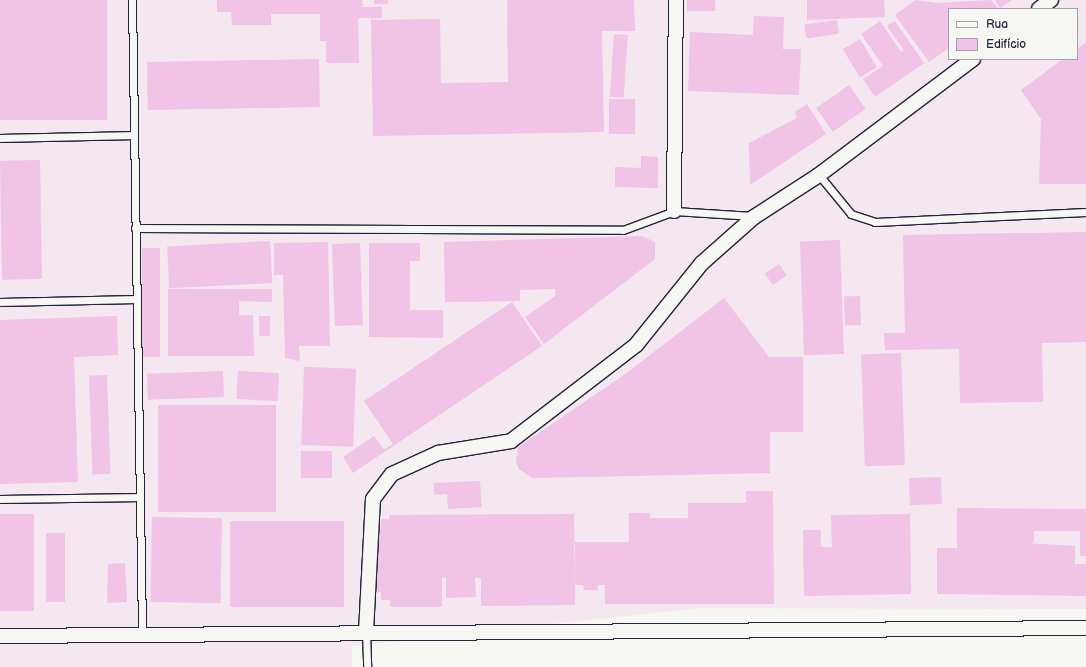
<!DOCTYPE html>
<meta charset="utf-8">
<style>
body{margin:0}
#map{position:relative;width:1086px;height:667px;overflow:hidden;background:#f6f6f2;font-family:"Balsamiq Sans",sans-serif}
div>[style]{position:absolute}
.built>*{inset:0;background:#f4e7ef}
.building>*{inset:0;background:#f0c3e7;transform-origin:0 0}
.roads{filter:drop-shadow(1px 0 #22223b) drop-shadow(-1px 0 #22223b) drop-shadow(0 1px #22223b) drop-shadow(0 -1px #22223b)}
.lane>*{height:7px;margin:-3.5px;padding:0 3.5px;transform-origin:3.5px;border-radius:3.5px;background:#f6f6f2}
.street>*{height:14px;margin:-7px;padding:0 7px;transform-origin:7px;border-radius:7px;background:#f6f6f2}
span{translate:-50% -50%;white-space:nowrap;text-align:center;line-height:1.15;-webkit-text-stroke:3px #f6f6f2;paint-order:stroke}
.legend{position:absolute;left:948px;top:8px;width:130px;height:52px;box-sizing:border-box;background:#f6f6f2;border:1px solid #a1a1a9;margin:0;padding:5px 7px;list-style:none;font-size:12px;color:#22223b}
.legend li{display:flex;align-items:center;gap:8px;height:20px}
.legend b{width:20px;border:1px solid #a1a1a9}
</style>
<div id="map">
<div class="built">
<i style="clip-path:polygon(evenodd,0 0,1086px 0,1086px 609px,698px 608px,352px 646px,352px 667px,0 667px,0 0,949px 9px,1077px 9px,1077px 59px,949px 59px,949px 9px)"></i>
</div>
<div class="building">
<i style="left:0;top:0;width:107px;height:120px"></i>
<i style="clip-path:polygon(217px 0,362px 0,363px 7px,382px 7px,382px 18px,358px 18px,359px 63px,326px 63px,326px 41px,320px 41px,320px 14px,271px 14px,271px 25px,232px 25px,231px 12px,217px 12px)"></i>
<i style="left:374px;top:0;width:14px;height:4px"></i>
<i style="clip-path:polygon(507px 0,634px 0,635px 31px,602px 31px,604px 132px,373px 136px,371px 20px,440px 19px,441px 83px,508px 82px)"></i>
<i style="left:687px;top:0;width:28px;height:11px"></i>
<i style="clip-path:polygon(807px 0,884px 0,885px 17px,807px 20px)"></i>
<i style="clip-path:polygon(915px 0,937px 3px,991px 0,998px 9px,949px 9px,949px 48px,929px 62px,895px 15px)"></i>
<i style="clip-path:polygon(995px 0,1012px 0,1000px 8px)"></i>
<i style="clip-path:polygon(754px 16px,784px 17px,783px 49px,801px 49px,799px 95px,688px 91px,690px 32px,753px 35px)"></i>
<i style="left:837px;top:20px;width:14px;height:33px;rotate:82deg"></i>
<i style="clip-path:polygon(880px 21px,901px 52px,904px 50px,887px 26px,895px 21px,924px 63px,875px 97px,863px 79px,883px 66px,861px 34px)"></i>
<i style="left:614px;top:34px;width:14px;height:63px;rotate:4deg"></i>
<i style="left:860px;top:39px;width:33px;height:20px;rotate:59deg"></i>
<i style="clip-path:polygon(1086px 42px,1086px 184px,1039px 184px,1041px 119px,1021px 90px,1063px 59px,1077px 59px,1077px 49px)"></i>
<i style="left:319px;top:59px;width:48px;height:172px;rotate:89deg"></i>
<i style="left:849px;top:85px;width:29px;height:40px;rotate:55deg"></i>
<i style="left:609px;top:99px;width:26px;height:35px"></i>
<i style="clip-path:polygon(807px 104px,826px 134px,750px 185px,749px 143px,797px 118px,795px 112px)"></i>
<i style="clip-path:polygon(641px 156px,658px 157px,658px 188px,615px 187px,615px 167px,641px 168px)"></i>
<i style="left:40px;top:160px;width:119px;height:40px;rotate:89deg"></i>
<i style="clip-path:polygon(1086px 232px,1086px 342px,1042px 343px,1043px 402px,960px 403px,959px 349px,885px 350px,884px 333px,905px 333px,903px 235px)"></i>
<i style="clip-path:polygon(642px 236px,655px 242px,655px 259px,544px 344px,525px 317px,555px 296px,555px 289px,520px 290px,520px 301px,445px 302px,444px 242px)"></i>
<i style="left:840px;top:240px;width:114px;height:40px;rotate:88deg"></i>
<i style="left:270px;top:241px;width:42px;height:103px;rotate:87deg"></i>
<i style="clip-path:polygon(328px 242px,330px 346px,299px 346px,300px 361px,285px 358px,283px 275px,274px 275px,274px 243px)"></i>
<i style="left:360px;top:243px;width:82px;height:28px;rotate:88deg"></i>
<i style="clip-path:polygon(369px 243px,420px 243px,420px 261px,410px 261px,410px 310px,443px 310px,443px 338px,369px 337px)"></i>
<i style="left:142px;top:248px;width:18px;height:109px"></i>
<i style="left:779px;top:264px;width:14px;height:17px;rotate:56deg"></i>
<i style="clip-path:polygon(168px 289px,272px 289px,272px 302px,239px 301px,239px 315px,253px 315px,254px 356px,168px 356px)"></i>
<i style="left:860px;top:296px;width:29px;height:16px;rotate:88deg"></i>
<i style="clip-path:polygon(724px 298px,769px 357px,803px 357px,803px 432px,770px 432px,770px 473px,532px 478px,519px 469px,516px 462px,518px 447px,624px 375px)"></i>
<i style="clip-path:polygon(512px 302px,542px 346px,353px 473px,343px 457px,374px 436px,384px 450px,393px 444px,364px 401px)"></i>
<i style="clip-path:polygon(117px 316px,118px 355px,74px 357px,78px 482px,0 484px,0 320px)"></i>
<i style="left:259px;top:316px;width:11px;height:20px"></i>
<i style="left:901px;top:353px;width:112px;height:40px;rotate:88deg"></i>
<i style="left:304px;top:367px;width:52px;height:78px;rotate:2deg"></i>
<i style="left:223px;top:371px;width:26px;height:76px;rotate:88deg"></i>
<i style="left:238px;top:371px;width:41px;height:28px;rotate:3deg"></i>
<i style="left:107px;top:375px;width:99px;height:18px;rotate:88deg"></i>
<i style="left:158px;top:405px;width:118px;height:107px"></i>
<i style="left:301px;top:451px;width:31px;height:27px"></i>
<i style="left:941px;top:477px;width:27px;height:32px;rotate:88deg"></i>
<i style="clip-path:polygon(480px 481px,482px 507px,448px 509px,447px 494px,434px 495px,434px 483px)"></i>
<i style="clip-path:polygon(746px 491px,773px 491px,774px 604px,605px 604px,605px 585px,598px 585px,598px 590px,584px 590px,583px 585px,575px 585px,575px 542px,629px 542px,629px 513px,650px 513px,650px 518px,688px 518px,688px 503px,746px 503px)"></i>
<i style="clip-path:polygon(957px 508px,1086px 509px,1086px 556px,1080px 556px,1080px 531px,1034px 531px,1034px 543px,1026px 543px,1075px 546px,1075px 564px,1086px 564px,1086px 596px,937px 594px,937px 548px,957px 548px)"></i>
<i style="left:0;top:514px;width:34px;height:97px"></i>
<i style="clip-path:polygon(574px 514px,575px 605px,481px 606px,481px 578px,475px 578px,476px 597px,446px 598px,446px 578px,442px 578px,442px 607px,390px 607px,390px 600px,381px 600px,381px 592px,376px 592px,376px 528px,381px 528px,381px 519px,389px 519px,389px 515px)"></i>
<i style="clip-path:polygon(910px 514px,911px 594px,804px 596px,803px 530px,821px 530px,821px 547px,832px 547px,831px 515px)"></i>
<i style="left:152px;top:517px;width:70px;height:85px;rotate:1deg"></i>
<i style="left:230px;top:521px;width:114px;height:86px"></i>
<i style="left:46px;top:533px;width:19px;height:69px"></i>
<i style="clip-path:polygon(125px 563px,127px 602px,107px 603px,108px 564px)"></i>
</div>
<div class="roads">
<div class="lane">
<i style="left:132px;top:0;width:633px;rotate:89.09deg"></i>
<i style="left:0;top:138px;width:133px;rotate:-1.3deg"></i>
<i style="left:819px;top:175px;width:50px;rotate:50.6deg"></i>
<i style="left:851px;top:214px;width:25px;rotate:18deg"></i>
<i style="left:875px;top:222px;width:211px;rotate:-2.7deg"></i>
<i style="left:135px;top:228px;width:488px;rotate:0.2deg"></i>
<i style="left:623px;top:230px;width:54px;rotate:-20.4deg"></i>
<i style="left:674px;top:211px;width:79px;rotate:3.6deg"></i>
<i style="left:0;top:302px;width:134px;rotate:-1.3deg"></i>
<i style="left:0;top:499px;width:140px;rotate:-0.8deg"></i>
<i style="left:366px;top:632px;width:35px;rotate:88deg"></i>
</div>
<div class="street">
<i style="left:1039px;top:9px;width:15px;rotate:-37deg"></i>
<i style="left:674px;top:211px;width:211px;rotate:-89.5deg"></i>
<i style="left:366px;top:632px;width:133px;rotate:-87deg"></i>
<i style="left:373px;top:499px;width:31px;rotate:-53deg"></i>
<i style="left:392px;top:474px;width:51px;rotate:-24.5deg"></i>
<i style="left:438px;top:453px;width:74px;rotate:-9.3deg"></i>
<i style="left:511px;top:441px;width:158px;rotate:-37.5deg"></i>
<i style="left:636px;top:345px;width:105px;rotate:-51.2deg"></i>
<i style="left:702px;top:263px;width:69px;rotate:-41.5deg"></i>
<i style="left:754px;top:217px;width:77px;rotate:-32.9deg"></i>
<i style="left:819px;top:175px;width:193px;rotate:-37deg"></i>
<i style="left:0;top:636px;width:1086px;rotate:-0.42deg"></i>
</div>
</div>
<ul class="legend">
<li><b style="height:5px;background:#f6f6f2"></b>Rua</li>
<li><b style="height:11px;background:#f0c3e7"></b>Edifício</li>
</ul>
</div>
